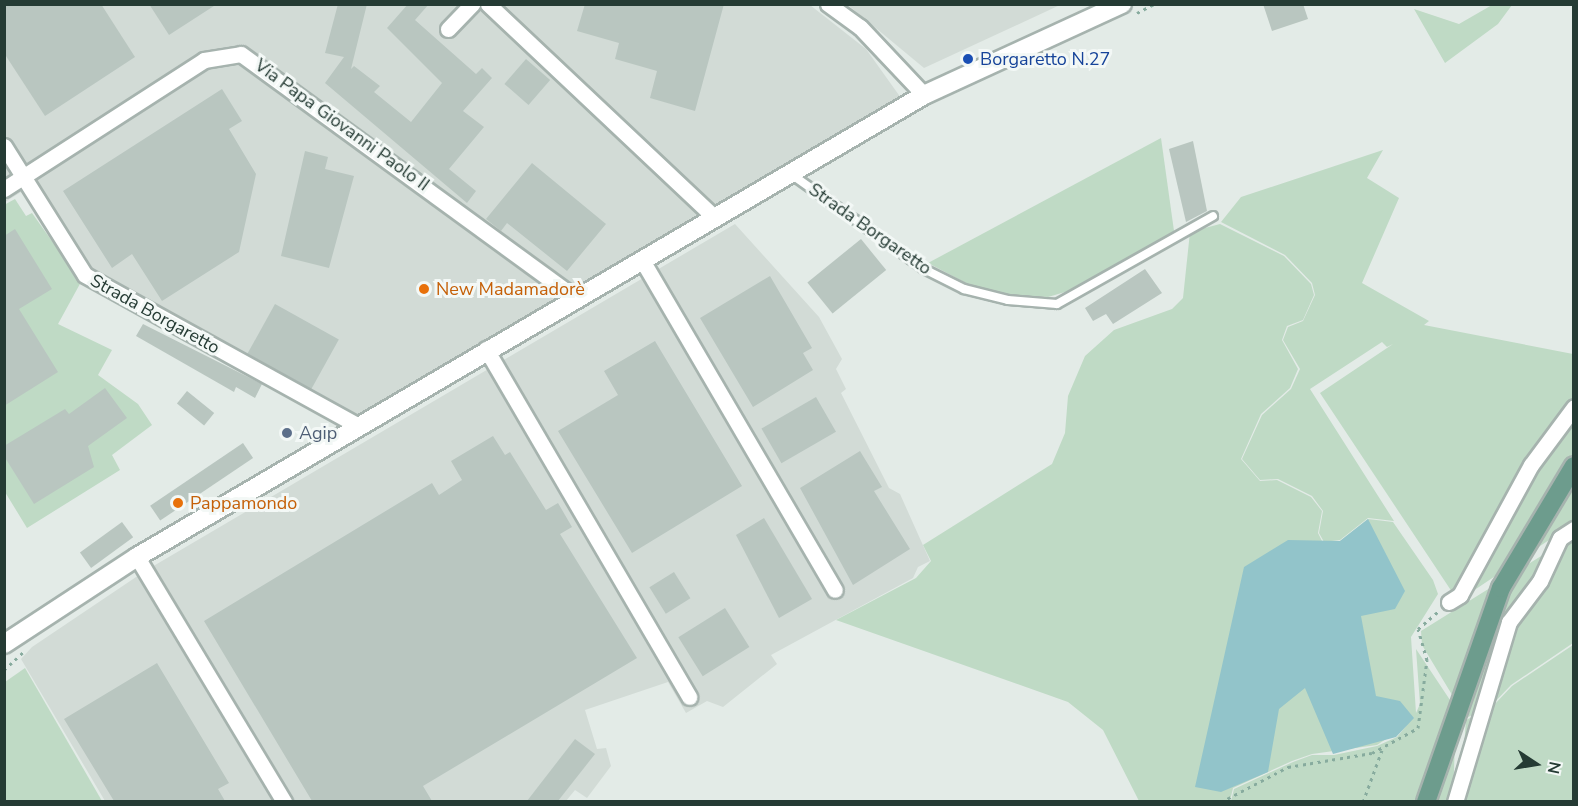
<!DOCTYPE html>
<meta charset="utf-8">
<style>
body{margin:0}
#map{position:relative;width:1578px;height:806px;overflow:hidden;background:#e3ebe7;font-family:"Nunito Sans",sans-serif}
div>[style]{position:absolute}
.built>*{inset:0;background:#d2dbd6}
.green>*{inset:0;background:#bfdac5}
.water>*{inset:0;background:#92c4ca}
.building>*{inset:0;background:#b9c6c0;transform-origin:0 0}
.path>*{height:3px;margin-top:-1.5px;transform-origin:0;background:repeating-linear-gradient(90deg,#87ab9e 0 3px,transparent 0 7.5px)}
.roads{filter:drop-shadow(2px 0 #a6b3ae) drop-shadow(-2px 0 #a6b3ae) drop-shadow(0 2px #a6b3ae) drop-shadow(0 -2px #a6b3ae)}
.lane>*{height:8px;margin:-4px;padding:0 4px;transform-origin:4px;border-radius:4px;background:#fff}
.street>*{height:15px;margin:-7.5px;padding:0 7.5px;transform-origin:7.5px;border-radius:7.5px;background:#fff}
.secondary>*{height:18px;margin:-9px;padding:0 9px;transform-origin:9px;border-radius:9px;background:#fff}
.primary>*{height:18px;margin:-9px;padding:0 9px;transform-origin:9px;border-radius:9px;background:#6d9c8d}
.dots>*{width:16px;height:16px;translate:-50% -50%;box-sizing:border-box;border:3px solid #f3f8f6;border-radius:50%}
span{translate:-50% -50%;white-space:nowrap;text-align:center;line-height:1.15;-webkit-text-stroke:6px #f3f8f6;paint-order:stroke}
.transit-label{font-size:18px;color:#164399}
.left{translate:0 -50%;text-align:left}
.street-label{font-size:18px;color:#253b34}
.food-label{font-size:18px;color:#c56008}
.service-label{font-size:18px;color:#4e5e75}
.frame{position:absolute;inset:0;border:6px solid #253b34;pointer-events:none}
.north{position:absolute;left:1506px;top:734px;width:60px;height:60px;-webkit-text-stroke:4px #f3f8f6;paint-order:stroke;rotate:102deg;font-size:16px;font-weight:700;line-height:24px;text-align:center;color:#253b34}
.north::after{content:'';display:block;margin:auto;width:21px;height:27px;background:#253b34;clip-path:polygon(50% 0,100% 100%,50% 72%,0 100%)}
</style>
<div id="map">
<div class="built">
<i style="clip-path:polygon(5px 5px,810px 5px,866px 49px,901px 98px,354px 419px,96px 273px,37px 182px,5px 202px)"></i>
<i style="clip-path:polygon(848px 5px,1060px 5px,924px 68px)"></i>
<i style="clip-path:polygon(735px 224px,819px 317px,842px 359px,836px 369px,846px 389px,841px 393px,889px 488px,900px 494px,930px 561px,918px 567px,913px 578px,771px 655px,777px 664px,723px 707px,707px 701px,686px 713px,668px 682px,585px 710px,597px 749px,606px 748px,611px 766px,587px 798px,575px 790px,566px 801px,105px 801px,21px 659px,32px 647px,145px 571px)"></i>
</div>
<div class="green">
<i style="clip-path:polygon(1492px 5px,1512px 5px,1498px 24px,1445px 63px,1414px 9px,1459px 24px)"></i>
<i style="clip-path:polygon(1161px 138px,1174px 231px,1082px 287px,1048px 297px,1007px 295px,966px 283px,928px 263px)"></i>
<i style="clip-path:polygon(1383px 150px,1367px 178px,1399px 198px,1362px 283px,1429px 321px,1424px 325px,1573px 354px,1573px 524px,1458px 601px,1320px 393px,1393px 344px,1387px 347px,1382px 342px,1310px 389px,1394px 521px,1368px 518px,1340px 540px,1324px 542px,1319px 533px,1323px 511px,1312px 496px,1278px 479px,1260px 480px,1242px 459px,1262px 415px,1291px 389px,1300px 369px,1283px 340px,1288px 327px,1303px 321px,1315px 295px,1312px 283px,1285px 255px,1221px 222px,1241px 197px)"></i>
<i style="clip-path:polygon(15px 199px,26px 216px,32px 213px,81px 282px,58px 324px,112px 350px,98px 375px,138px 404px,152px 425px,112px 455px,120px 470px,27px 528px,5px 492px,4px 205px)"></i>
<i style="clip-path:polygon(1220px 224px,1284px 256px,1311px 284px,1314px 295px,1303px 320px,1287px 326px,1282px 340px,1298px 369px,1290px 388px,1261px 414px,1241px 459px,1260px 481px,1277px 480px,1311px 497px,1322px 511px,1318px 533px,1323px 543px,1340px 541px,1368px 519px,1393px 522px,1433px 580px,1438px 594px,1411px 637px,1416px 713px,1420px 704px,1416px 649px,1456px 709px,1453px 801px,1231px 801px,1234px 789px,1293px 762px,1312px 755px,1334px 755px,1377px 746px,1397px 737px,1407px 725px,1377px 745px,1312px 754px,1292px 761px,1233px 788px,1230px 801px,1139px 801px,1103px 730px,1068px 702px,836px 620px,916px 578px,931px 561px,923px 545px,1052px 464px,1065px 433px,1068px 396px,1085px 356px,1114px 330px,1172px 309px,1183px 298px,1190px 232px)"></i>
<i style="clip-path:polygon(1573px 536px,1573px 643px,1511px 685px,1491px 706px,1466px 718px,1422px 645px,1421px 631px)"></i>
<i style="clip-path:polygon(1573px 645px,1573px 801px,1460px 802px,1466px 720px,1492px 707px,1512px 686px)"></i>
<i style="clip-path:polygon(25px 668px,102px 801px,5px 801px,5px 682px)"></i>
</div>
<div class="water">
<i style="clip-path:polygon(1368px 519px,1405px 591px,1395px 609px,1361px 616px,1376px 696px,1400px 701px,1414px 718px,1396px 737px,1333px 754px,1305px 688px,1279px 709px,1268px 772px,1221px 792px,1195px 787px,1244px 567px,1288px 540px,1340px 541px)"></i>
</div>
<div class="building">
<i style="clip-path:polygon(4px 4px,101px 4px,135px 57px,45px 116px,4px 53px)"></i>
<i style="clip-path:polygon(149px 4px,217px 4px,169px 35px)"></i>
<i style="clip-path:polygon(338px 4px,367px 4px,351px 69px,354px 66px,380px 86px,374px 92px,411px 122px,442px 83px,387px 28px,408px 4px,429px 4px,415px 20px,476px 74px,482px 68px,492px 78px,463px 111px,484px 127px,449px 169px,476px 191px,467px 203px,325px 83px,344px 57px,325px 53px)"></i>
<i style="clip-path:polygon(585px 4px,724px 4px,695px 111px,650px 98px,657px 71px,615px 59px,619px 43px,577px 31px)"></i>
<i style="clip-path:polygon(1263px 4px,1303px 4px,1308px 19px,1272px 31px)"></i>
<i style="left:526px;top:59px;width:32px;height:33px;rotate:41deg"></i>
<i style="clip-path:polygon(222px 89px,242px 121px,229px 129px,256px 174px,239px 252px,162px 301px,132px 254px,112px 268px,63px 191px)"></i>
<i style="clip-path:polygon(1193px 141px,1207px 211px,1186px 222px,1169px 149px)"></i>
<i style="clip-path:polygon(305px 151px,328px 157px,325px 169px,354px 176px,329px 268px,281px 256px)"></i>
<i style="clip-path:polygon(532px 163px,606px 224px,567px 271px,507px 223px,501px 231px,486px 219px)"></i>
<i style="clip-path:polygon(15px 229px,52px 289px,19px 309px,58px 372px,4px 406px,4px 236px)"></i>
<i style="left:861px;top:239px;width:40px;height:69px;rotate:51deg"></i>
<i style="clip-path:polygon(1145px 269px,1162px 293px,1113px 324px,1106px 314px,1093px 321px,1085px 308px)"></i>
<i style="clip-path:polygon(770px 276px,812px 348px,803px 353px,813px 370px,753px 407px,700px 318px)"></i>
<i style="left:275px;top:304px;width:73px;height:57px;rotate:29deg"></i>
<i style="clip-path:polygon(143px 324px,262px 384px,255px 398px,236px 387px,234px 392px,136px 336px)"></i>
<i style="clip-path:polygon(655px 341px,742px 486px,632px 553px,558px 431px,618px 395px,604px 371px)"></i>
<i style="clip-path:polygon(105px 388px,127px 418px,88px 446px,94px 467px,34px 504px,4px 456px,4px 446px,65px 409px,69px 414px)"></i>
<i style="left:187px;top:391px;width:35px;height:16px;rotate:39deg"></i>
<i style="left:816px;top:397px;width:40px;height:63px;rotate:60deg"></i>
<i style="clip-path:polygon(493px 436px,505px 455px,510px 452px,546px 510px,558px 503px,572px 527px,560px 534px,637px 658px,423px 786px,432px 801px,312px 801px,204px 621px,432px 483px,439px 495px,462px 480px,451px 461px)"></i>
<i style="left:243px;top:443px;width:18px;height:112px;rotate:56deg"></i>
<i style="clip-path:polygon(860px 451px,882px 487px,874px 491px,910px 549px,853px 585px,800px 488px)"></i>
<i style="clip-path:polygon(764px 518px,812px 599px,779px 618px,736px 535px)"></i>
<i style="left:122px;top:522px;width:19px;height:52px;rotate:54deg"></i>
<i style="left:674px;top:572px;width:31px;height:29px;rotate:58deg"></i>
<i style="left:725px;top:608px;width:46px;height:55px;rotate:58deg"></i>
<i style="clip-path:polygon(157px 663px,229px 783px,218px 789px,225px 801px,114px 801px,64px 719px)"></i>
<i style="clip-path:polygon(575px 739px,595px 754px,558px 801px,527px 801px)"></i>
</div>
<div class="path">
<i style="left:1137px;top:13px;width:19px;rotate:-28deg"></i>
<i style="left:4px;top:670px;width:26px;rotate:-43deg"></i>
<i style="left:1221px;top:802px;width:76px;rotate:-27.6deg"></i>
<i style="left:1288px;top:767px;width:85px;rotate:-9.5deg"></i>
<i style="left:1372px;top:753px;width:52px;rotate:-28.5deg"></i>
<i style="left:1418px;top:728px;width:69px;rotate:-82.5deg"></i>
<i style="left:1427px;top:660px;width:32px;rotate:-106deg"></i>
<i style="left:1418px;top:629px;width:28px;rotate:-41deg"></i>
<i style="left:1363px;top:802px;width:55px;rotate:-69.9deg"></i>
</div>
<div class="roads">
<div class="lane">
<i style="left:791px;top:174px;width:163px;rotate:35.5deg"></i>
<i style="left:924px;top:269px;width:45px;rotate:26.6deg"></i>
<i style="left:964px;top:289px;width:45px;rotate:14deg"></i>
<i style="left:1008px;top:300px;width:49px;rotate:4.7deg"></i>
<i style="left:1057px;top:304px;width:179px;rotate:-29.4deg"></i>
</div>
<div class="street">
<i style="left:488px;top:4px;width:311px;rotate:43.3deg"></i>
<i style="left:828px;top:4px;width:39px;rotate:36deg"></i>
<i style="left:860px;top:27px;width:93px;rotate:46.7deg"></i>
<i style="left:448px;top:29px;width:35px;rotate:-46deg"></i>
<i style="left:4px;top:146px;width:152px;rotate:57.9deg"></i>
<i style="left:85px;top:275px;width:312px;rotate:28.9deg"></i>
<i style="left:4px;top:189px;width:238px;rotate:-32.8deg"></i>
<i style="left:204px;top:60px;width:37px;rotate:-9deg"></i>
<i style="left:241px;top:54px;width:414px;rotate:36.1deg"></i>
<i style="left:642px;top:260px;width:382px;rotate:59.7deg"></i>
<i style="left:486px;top:349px;width:403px;rotate:59.7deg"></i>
<i style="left:137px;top:557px;width:286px;rotate:59deg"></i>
<i style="left:1449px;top:602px;width:13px;rotate:-32deg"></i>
<i style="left:1460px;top:595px;width:148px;rotate:-61.4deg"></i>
<i style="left:1531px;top:465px;width:72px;rotate:-53.4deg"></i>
<i style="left:1455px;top:802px;width:188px;rotate:-73.3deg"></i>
<i style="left:1509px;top:622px;width:51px;rotate:-52.9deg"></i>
<i style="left:1540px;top:581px;width:47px;rotate:-65.1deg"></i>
<i style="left:1560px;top:538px;width:17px;rotate:-33deg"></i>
</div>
<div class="secondary">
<i style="left:4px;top:644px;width:159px;rotate:-33.2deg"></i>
<i style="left:137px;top:557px;width:913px;rotate:-30.41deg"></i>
<i style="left:924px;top:95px;width:218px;rotate:-24.7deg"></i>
</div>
<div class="primary">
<i style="left:1426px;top:802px;width:227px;rotate:-70.7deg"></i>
<i style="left:1501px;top:588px;width:142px;rotate:-59.1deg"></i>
</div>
</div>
<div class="dots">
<i style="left:968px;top:59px;background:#1a4fb4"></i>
<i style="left:424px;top:289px;background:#e8710a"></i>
<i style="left:287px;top:433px;background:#5c6f8a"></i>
<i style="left:178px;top:503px;background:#e8710a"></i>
</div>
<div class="transit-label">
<span class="left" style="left:980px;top:59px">Borgaretto N.27</span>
</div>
<div class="street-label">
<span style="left:342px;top:125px;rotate:36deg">Via Papa Giovanni Paolo II</span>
<span style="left:870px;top:229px;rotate:35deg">Strada Borgaretto</span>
<span style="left:155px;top:314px;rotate:29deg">Strada Borgaretto</span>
</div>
<div class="food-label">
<span class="left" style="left:436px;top:289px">New Madamadorè</span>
<span class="left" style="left:190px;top:503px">Pappamondo</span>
</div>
<div class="service-label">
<span class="left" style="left:299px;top:433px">Agip</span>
</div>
<div class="frame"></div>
<div class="north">N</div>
</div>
